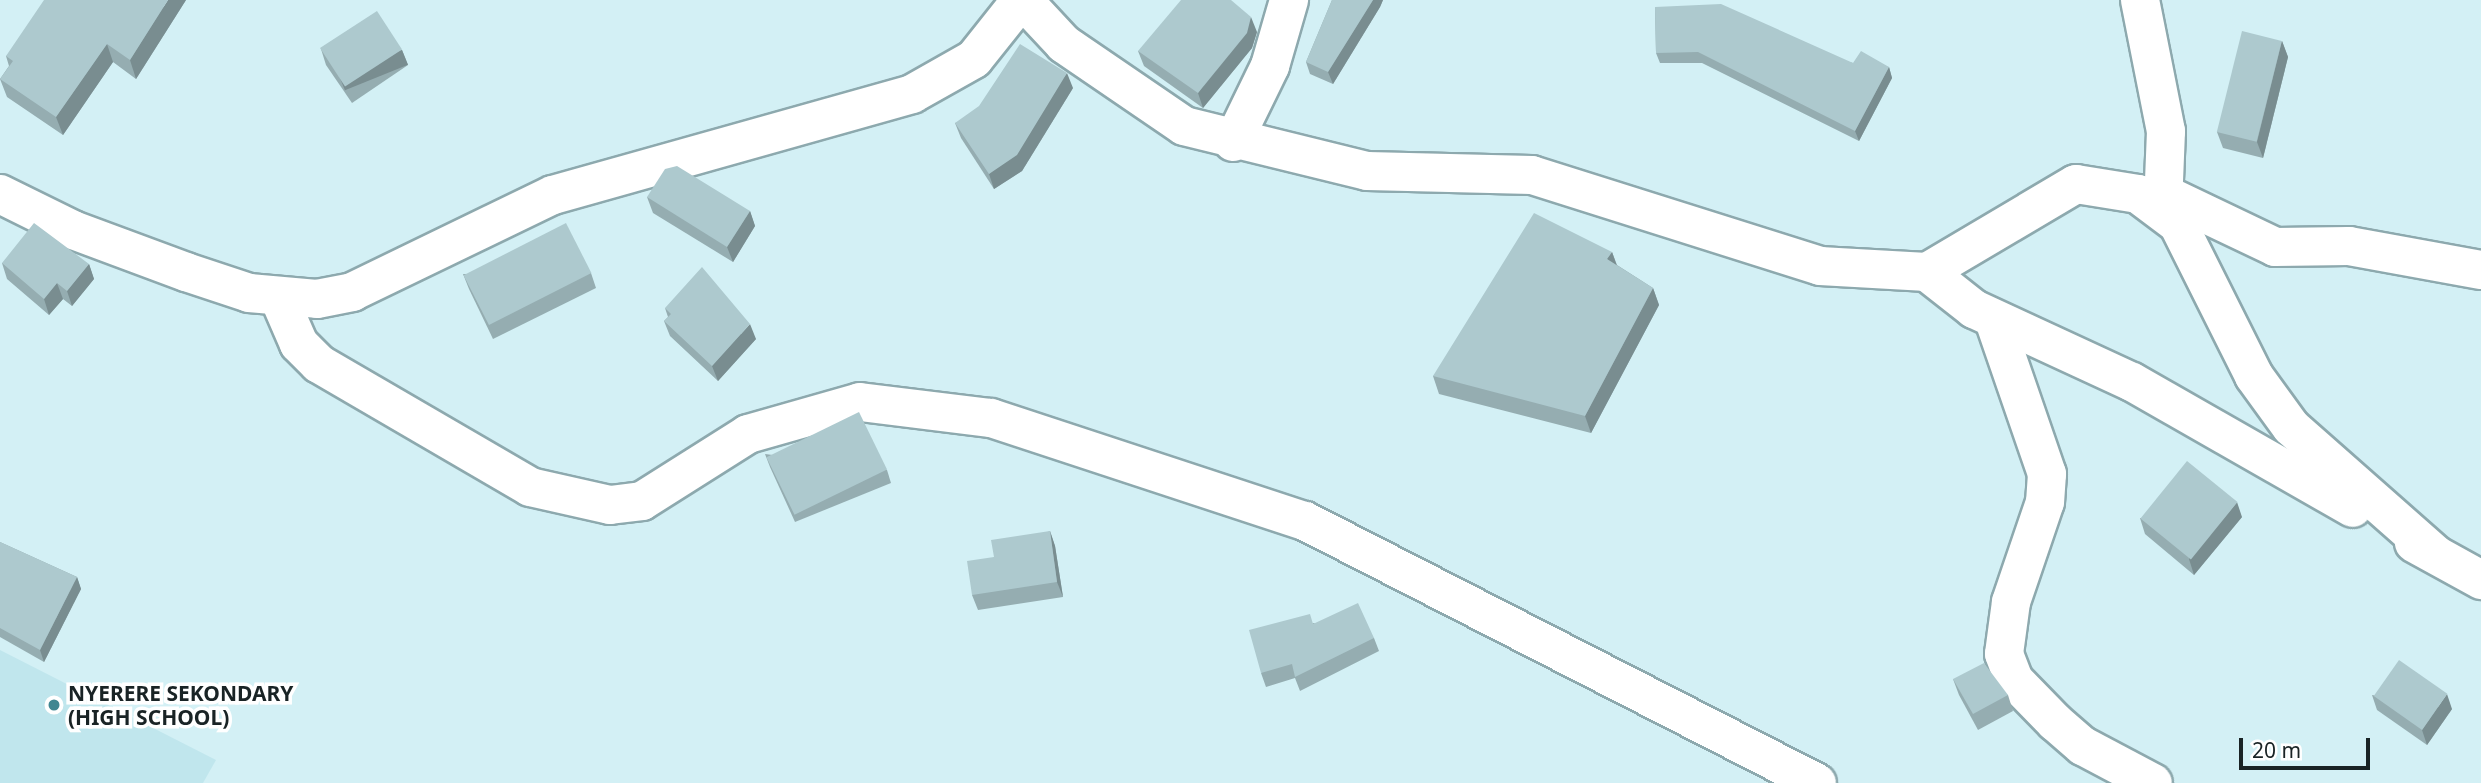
<!DOCTYPE html>
<style>
body{margin:0}
#map{position:relative;width:2481px;height:783px;overflow:hidden;background:#d3f0f5;font-family:"Noto Sans",sans-serif}
div>[style]{position:absolute}
.built>*{inset:0;background:#c0e6ed}
.roads{filter:drop-shadow(2px 0 #8da9ae) drop-shadow(-2px 0 #8da9ae) drop-shadow(0 2px #8da9ae) drop-shadow(0 -2px #8da9ae)}
.minor>*{height:38px;margin:-19px;padding:0 19px;transform-origin:19px;border-radius:19px;background:#fff}
.wall>*{inset:0;background:#95adb1}
.shaded-wall>*{inset:0;background:#798d90;transform-origin:0 0}
.building>*{inset:0;background:#adc9ce;transform-origin:0 0}
.dots>*{width:19px;height:19px;translate:-50% -50%;box-sizing:border-box;border:4px solid #fff;border-radius:50%}
span{translate:-50% -50%;white-space:nowrap;text-align:center;line-height:1.15;-webkit-text-stroke:7px #fff;paint-order:stroke}
.poi-label{font-size:21px;color:#192325;font-weight:700}
.left{translate:0 -50%;text-align:left}
.scale{position:absolute;left:2239px;top:738px;width:131px;height:32px;box-sizing:border-box;border:4px solid #192325;border-top:0;padding-left:9px;font-size:21px;line-height:24px;white-space:nowrap;color:#192325;-webkit-text-stroke:5px #fff;paint-order:stroke}
</style>
<div id="map">
<div class="built">
<i style="clip-path:polygon(0 650px,216px 760px,203px 783px,0 783px)"></i>
</div>
<div class="roads">
<div class="minor">
<i style="left:1023px;top:0;width:60px;rotate:47deg"></i>
<i style="left:1064px;top:44px;width:145px;rotate:34.3deg"></i>
<i style="left:1184px;top:126px;width:188px;rotate:13.8deg"></i>
<i style="left:1367px;top:171px;width:165px;rotate:1.4deg"></i>
<i style="left:1532px;top:175px;width:302px;rotate:17.5deg"></i>
<i style="left:1820px;top:266px;width:107px;rotate:3.2deg"></i>
<i style="left:1927px;top:272px;width:173px;rotate:-30.6deg"></i>
<i style="left:2076px;top:184px;width:63px;rotate:9.2deg"></i>
<i style="left:2138px;top:194px;width:50px;rotate:36.9deg"></i>
<i style="left:2178px;top:224px;width:170px;rotate:63.4deg"></i>
<i style="left:2254px;top:376px;width:63px;rotate:54deg"></i>
<i style="left:2291px;top:427px;width:192px;rotate:41.4deg"></i>
<i style="left:2140px;top:0;width:134px;rotate:78.8deg"></i>
<i style="left:2166px;top:131px;width:76px;rotate:92.3deg"></i>
<i style="left:1233px;top:142px;width:85px;rotate:-64deg"></i>
<i style="left:1270px;top:66px;width:69px;rotate:-73.9deg"></i>
<i style="left:0;top:194px;width:81px;rotate:26.3deg"></i>
<i style="left:73px;top:230px;width:121px;rotate:20.4deg"></i>
<i style="left:186px;top:272px;width:66px;rotate:18.4deg"></i>
<i style="left:249px;top:293px;width:68px;rotate:5deg"></i>
<i style="left:317px;top:299px;width:36px;rotate:-11deg"></i>
<i style="left:352px;top:292px;width:223px;rotate:-25.8deg"></i>
<i style="left:553px;top:195px;width:373px;rotate:-15.7deg"></i>
<i style="left:912px;top:94px;width:71px;rotate:-29.4deg"></i>
<i style="left:974px;top:59px;width:75px;rotate:-51.5deg"></i>
<i style="left:2164px;top:194px;width:123px;rotate:25.5deg"></i>
<i style="left:2275px;top:247px;width:74px;rotate:-0.8deg"></i>
<i style="left:2349px;top:246px;width:134px;rotate:10.3deg"></i>
<i style="left:1927px;top:272px;width:60px;rotate:38.2deg"></i>
<i style="left:1974px;top:309px;width:174px;rotate:24.8deg"></i>
<i style="left:2132px;top:382px;width:254px;rotate:29.7deg"></i>
<i style="left:279px;top:298px;width:50px;rotate:66.5deg"></i>
<i style="left:299px;top:344px;width:28px;rotate:45deg"></i>
<i style="left:319px;top:364px;width:244px;rotate:30.2deg"></i>
<i style="left:530px;top:487px;width:82px;rotate:12.7deg"></i>
<i style="left:610px;top:505px;width:32px;rotate:-7deg"></i>
<i style="left:642px;top:501px;width:125px;rotate:-32.3deg"></i>
<i style="left:748px;top:434px;width:116px;rotate:-15.9deg"></i>
<i style="left:860px;top:402px;width:132px;rotate:7deg"></i>
<i style="left:991px;top:418px;width:330px;rotate:18.2deg"></i>
<i style="left:1305px;top:521px;width:575px;rotate:27.1deg"></i>
<i style="left:1994px;top:320px;width:163px;rotate:71deg"></i>
<i style="left:2047px;top:474px;width:28px;rotate:94deg"></i>
<i style="left:2045px;top:502px;width:106px;rotate:108.8deg"></i>
<i style="left:2011px;top:602px;width:52px;rotate:97.7deg"></i>
<i style="left:2004px;top:654px;width:28px;rotate:69deg"></i>
<i style="left:2014px;top:680px;width:59px;rotate:45.7deg"></i>
<i style="left:2055px;top:722px;width:37px;rotate:41deg"></i>
<i style="left:2083px;top:746px;width:79px;rotate:27.9deg"></i>
<i style="left:2414px;top:543px;width:77px;rotate:28.9deg"></i>
</div>
</div>
<div class="wall">
<i style="clip-path:polygon(186px 0,136px 79px,113px 62px,63px 135px,7px 97px,0 79px,9px 66px,6px 56px)"></i>
<i style="clip-path:polygon(1332px 0,1383px 0,1380px 7px,1333px 84px,1310px 74px,1306px 62px)"></i>
<i style="clip-path:polygon(1655px 7px,1853px 63px,1889px 67px,1892px 78px,1859px 141px,1702px 63px,1660px 63px,1656px 53px)"></i>
<i style="clip-path:polygon(1257px 32px,1252px 48px,1203px 108px,1144px 66px,1138px 51px)"></i>
<i style="clip-path:polygon(2282px 41px,2288px 57px,2263px 158px,2223px 148px,2217px 132px)"></i>
<i style="clip-path:polygon(321px 49px,402px 50px,408px 65px,352px 103px,326px 65px)"></i>
<i style="clip-path:polygon(1073px 88px,1022px 171px,994px 189px,961px 138px,955px 123px)"></i>
<i style="clip-path:polygon(647px 197px,750px 211px,755px 226px,733px 262px,653px 213px)"></i>
<i style="clip-path:polygon(1612px 252px,1617px 265px,1653px 288px,1659px 305px,1591px 433px,1439px 394px,1433px 376px)"></i>
<i style="clip-path:polygon(2px 263px,89px 264px,94px 279px,72px 306px,63px 299px,49px 315px,7px 279px)"></i>
<i style="clip-path:polygon(591px 273px,596px 288px,493px 339px,469px 289px,463px 274px)"></i>
<i style="clip-path:polygon(665px 308px,756px 339px,718px 381px,670px 336px,664px 321px,668px 317px)"></i>
<i style="clip-path:polygon(765px 454px,887px 470px,891px 483px,795px 522px,770px 467px)"></i>
<i style="clip-path:polygon(2242px 517px,2194px 575px,2145px 534px,2140px 518px)"></i>
<i style="clip-path:polygon(1050px 531px,1055px 546px,1063px 597px,978px 610px,972px 595px,994px 557px)"></i>
<i style="clip-path:polygon(0 542px,77px 577px,81px 589px,44px 662px,0 637px)"></i>
<i style="clip-path:polygon(1313px 623px,1374px 638px,1379px 651px,1300px 691px,1295px 678px,1266px 687px,1261px 673px)"></i>
<i style="clip-path:polygon(1953px 679px,2008px 695px,2013px 711px,1978px 730px,1959px 695px)"></i>
<i style="clip-path:polygon(2372px 695px,2452px 709px,2427px 745px,2377px 710px)"></i>
</div>
<div class="shaded-wall">
<i style="clip-path:polygon(168px 0,186px 0,136px 79px,130px 60px)"></i>
<i style="clip-path:polygon(1373px 0,1383px 0,1380px 7px,1333px 84px,1328px 72px)"></i>
<i style="clip-path:polygon(1251px 17px,1257px 32px,1252px 48px,1203px 108px,1198px 93px)"></i>
<i style="clip-path:polygon(2282px 41px,2288px 57px,2263px 158px,2257px 142px)"></i>
<i style="clip-path:polygon(107px 44px,113px 62px,63px 135px,56px 117px)"></i>
<i style="left:402px;top:50px;width:16px;height:68px;rotate:68deg"></i>
<i style="clip-path:polygon(1889px 67px,1892px 78px,1859px 141px,1855px 131px)"></i>
<i style="clip-path:polygon(1067px 73px,1073px 88px,1022px 171px,994px 189px,989px 174px)"></i>
<i style="clip-path:polygon(750px 211px,755px 226px,733px 262px,727px 247px)"></i>
<i style="clip-path:polygon(1612px 252px,1618px 269px,1607px 259px)"></i>
<i style="clip-path:polygon(89px 264px,94px 279px,72px 306px,67px 291px)"></i>
<i style="clip-path:polygon(57px 283px,63px 299px,49px 315px,44px 299px)"></i>
<i style="clip-path:polygon(1653px 288px,1659px 305px,1591px 433px,1585px 416px)"></i>
<i style="clip-path:polygon(750px 324px,756px 339px,718px 381px,712px 366px)"></i>
<i style="clip-path:polygon(2237px 502px,2242px 517px,2194px 575px,2189px 559px)"></i>
<i style="clip-path:polygon(1050px 531px,1055px 546px,1063px 597px,1057px 582px)"></i>
<i style="clip-path:polygon(77px 577px,81px 589px,44px 662px,40px 650px)"></i>
<i style="clip-path:polygon(2447px 694px,2452px 709px,2427px 745px,2422px 730px)"></i>
</div>
<div class="building">
<i style="clip-path:polygon(44px 0,168px 0,130px 60px,107px 44px,56px 117px,0 79px,13px 61px,6px 56px)"></i>
<i style="clip-path:polygon(1181px 0,1231px 0,1251px 17px,1247px 33px,1198px 93px,1138px 51px)"></i>
<i style="clip-path:polygon(1332px 0,1373px 0,1328px 72px,1306px 62px)"></i>
<i style="clip-path:polygon(1721px 4px,1853px 63px,1861px 51px,1889px 67px,1855px 131px,1698px 52px,1656px 53px,1655px 7px)"></i>
<i style="left:377px;top:11px;width:46px;height:68px;rotate:57deg"></i>
<i style="left:2242px;top:31px;width:41px;height:104px;rotate:14deg"></i>
<i style="clip-path:polygon(1020px 44px,1067px 73px,1017px 155px,989px 174px,955px 123px,979px 106px)"></i>
<i style="clip-path:polygon(677px 166px,750px 211px,727px 247px,647px 197px,665px 169px)"></i>
<i style="clip-path:polygon(1534px 213px,1612px 252px,1607px 259px,1653px 288px,1585px 416px,1433px 376px)"></i>
<i style="clip-path:polygon(34px 223px,89px 264px,67px 291px,57px 283px,44px 299px,2px 263px)"></i>
<i style="left:566px;top:223px;width:56px;height:115px;rotate:63deg"></i>
<i style="clip-path:polygon(702px 267px,750px 324px,712px 366px,664px 321px,671px 314px,665px 308px)"></i>
<i style="left:859px;top:412px;width:64px;height:103px;rotate:64deg"></i>
<i style="left:2187px;top:461px;width:65px;height:74px;rotate:39deg"></i>
<i style="clip-path:polygon(1050px 531px,1057px 582px,972px 595px,967px 561px,994px 557px,991px 540px)"></i>
<i style="clip-path:polygon(0 542px,77px 577px,40px 650px,0 628px)"></i>
<i style="clip-path:polygon(1358px 603px,1374px 638px,1295px 677px,1292px 664px,1261px 673px,1249px 630px,1310px 614px,1313px 624px)"></i>
<i style="left:2399px;top:660px;width:59px;height:44px;rotate:35deg"></i>
<i style="clip-path:polygon(1984px 663px,2008px 695px,1973px 714px,1953px 679px)"></i>
</div>
<div class="dots">
<i style="left:54px;top:705px;background:#408691"></i>
</div>
<div class="poi-label">
<span class="left" style="left:68px;top:705px">NYERERE SEKONDARY<br>(HIGH SCHOOL)</span>
</div>
<div class="scale">20 m</div>
</div>
